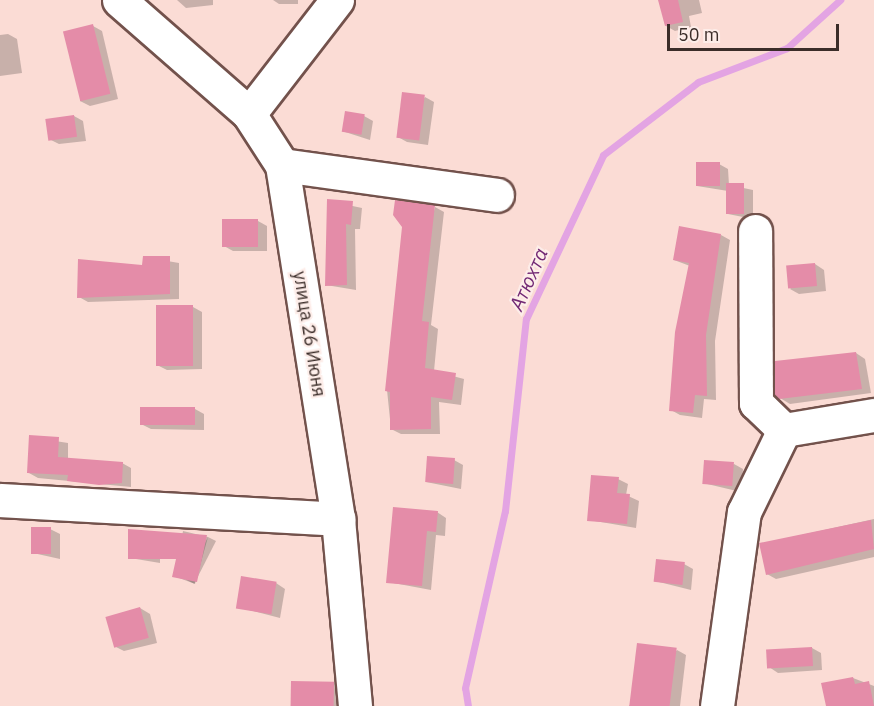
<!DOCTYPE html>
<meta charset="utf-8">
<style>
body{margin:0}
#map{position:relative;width:874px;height:706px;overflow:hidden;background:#fbdcd5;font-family:"IBM Plex Sans",sans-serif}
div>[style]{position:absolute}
.shadow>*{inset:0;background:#0003;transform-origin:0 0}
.stream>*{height:7px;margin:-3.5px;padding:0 3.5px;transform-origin:3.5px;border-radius:3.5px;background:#e3a4e3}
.building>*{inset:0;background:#e48ca8;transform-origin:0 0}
.roads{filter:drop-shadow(2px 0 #73524c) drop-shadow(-2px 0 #73524c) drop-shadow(0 2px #73524c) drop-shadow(0 -2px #73524c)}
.minor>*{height:33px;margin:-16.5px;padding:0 16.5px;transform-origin:16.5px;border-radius:16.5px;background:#fff}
span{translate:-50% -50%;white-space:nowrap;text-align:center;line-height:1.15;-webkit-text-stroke:4.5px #fdede9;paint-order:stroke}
.street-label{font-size:18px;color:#3b2d29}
.water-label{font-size:20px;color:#722874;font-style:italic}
.scale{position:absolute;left:667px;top:24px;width:172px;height:27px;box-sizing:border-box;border:3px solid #3b2d29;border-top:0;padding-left:8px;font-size:18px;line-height:21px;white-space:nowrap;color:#3b2d29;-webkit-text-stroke:4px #fdede9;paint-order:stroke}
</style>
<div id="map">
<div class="shadow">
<i style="clip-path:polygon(177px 0,213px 0,213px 5px,186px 8px)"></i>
<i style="clip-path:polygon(273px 0,298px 0,298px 4px,279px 4px)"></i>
<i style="clip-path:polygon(660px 0,699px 0,702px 13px,689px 16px,691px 27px,675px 31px,666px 26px)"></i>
<i style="clip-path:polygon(93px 26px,102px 31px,118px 99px,90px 106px,80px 101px)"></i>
<i style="clip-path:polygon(8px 34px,17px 39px,22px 73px,0 76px,0 35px)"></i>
<i style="clip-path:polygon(425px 97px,434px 102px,428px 145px,407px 142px,398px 137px)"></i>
<i style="clip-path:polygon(74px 116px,83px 121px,86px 141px,59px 144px,49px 139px)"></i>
<i style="clip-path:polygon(364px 116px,373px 121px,370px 140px,342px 131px)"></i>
<i style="clip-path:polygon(719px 164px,728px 169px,729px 185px,753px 190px,753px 219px,728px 214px,728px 191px,697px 186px)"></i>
<i style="clip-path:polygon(329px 201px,362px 208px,360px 229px,355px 229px,356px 290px,326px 285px)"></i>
<i style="clip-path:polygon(435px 207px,444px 212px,431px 325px,438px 329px,434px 371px,464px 379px,461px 405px,439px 402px,440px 434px,401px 434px,391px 429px,387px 390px)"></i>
<i style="clip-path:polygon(258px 221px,267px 226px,267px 251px,233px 251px,224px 246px)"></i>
<i style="clip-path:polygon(721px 235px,730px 240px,715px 341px,716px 400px,704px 399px,702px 418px,680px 415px,671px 410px,690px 266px,674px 260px)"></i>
<i style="clip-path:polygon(144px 257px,179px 263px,179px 299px,88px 302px,79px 297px,144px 267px)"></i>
<i style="clip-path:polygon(815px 264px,824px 270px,826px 291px,799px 294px,790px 289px)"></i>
<i style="clip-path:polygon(193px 307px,202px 312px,202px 369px,167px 370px,157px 365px)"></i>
<i style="clip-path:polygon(856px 353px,865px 359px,871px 393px,790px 404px,780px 398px)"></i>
<i style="clip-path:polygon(195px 409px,204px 414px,204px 430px,151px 429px,141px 424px)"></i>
<i style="clip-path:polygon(30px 437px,68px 443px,68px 459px,122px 463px,131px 468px,131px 487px,38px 478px,29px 473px)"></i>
<i style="clip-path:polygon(454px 460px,463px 465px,461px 489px,426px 482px)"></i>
<i style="clip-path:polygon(734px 464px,743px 469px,741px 492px,703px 483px)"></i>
<i style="clip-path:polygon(618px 479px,628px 484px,626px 495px,639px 501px,636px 528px,589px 520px)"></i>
<i style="clip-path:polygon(437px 512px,446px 518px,445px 536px,436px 535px,431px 590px,388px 582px)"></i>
<i style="clip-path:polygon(874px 519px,874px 557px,776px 579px,767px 574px,761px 544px)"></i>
<i style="clip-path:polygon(50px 529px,60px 534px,60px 559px,33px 553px)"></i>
<i style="clip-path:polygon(130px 530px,160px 535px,160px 563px,130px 558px)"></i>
<i style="clip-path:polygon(183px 531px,208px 537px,195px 584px,174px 576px)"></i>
<i style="left:208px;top:537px;width:9px;height:48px;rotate:27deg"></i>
<i style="clip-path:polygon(684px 564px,693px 569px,691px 590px,655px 581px)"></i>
<i style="clip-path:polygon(276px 583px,285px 589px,280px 618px,237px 607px)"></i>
<i style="clip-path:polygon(140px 608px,150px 614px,157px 643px,124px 651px,114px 646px)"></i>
<i style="clip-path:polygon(812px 648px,821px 653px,822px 670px,778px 673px,769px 667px)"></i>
<i style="clip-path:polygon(677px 650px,686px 655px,680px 706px,629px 706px)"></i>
<i style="clip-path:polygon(853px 678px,874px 686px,874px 706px,827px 706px)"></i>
<i style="clip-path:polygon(334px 683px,343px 688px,343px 706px,292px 706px)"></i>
</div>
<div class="stream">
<i style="left:468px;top:706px;width:18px;rotate:-99deg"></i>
<i style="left:465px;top:688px;width:181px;rotate:-77.3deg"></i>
<i style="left:505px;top:511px;width:193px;rotate:-83.8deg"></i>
<i style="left:526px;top:319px;width:181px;rotate:-64.8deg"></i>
<i style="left:603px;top:155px;width:120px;rotate:-37.5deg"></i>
<i style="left:698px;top:82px;width:95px;rotate:-20.9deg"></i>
<i style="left:787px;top:48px;width:72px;rotate:-42.2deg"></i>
</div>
<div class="building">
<i style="clip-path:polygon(658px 0,678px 0,683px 22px,665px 26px)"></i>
<i style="left:93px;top:24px;width:72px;height:31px;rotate:76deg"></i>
<i style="left:402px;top:92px;width:23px;height:46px;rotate:7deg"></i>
<i style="left:345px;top:111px;width:20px;height:21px;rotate:9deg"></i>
<i style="left:74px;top:115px;width:22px;height:29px;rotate:82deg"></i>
<i style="left:696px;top:162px;width:24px;height:24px"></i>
<i style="left:744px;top:183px;width:31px;height:18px;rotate:90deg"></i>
<i style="clip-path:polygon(327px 199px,353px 201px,351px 225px,346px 224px,347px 285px,325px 286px)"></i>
<i style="clip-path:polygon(395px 200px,435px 205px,422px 321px,429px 322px,425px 368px,456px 373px,452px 400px,431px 397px,431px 429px,390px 430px,390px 392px,385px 391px,402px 227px,393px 215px)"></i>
<i style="left:222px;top:219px;width:36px;height:28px"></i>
<i style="clip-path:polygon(679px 226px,721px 234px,706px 335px,707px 396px,695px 395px,693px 413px,669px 411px,675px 332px,689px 263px,673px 260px)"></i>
<i style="clip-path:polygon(143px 256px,170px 256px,170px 294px,77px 298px,78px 259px,142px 265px)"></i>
<i style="left:815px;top:263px;width:23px;height:29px;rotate:85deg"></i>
<i style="left:156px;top:305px;width:37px;height:61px"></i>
<i style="clip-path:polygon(856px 352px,862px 389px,779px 399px,775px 395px,775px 361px)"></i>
<i style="left:140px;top:407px;width:55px;height:18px"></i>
<i style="clip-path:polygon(29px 435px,59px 437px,58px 457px,123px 462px,122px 483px,99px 485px,67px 481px,68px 475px,27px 473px)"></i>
<i style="left:427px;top:456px;width:28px;height:26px;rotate:4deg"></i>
<i style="left:704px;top:460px;width:30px;height:24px;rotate:4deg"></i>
<i style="clip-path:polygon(591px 475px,619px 477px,617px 493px,630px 494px,627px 524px,587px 521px)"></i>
<i style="clip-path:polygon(393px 507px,438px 511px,436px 532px,427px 531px,422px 586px,386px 583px)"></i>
<i style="clip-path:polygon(871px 520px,874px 549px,766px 575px,759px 543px)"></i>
<i style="left:51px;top:527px;width:27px;height:20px;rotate:90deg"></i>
<i style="clip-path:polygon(128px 529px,207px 535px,197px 582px,172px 577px,176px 559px,128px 559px)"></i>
<i style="left:656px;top:559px;width:29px;height:23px;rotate:6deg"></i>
<i style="left:241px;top:576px;width:36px;height:33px;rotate:9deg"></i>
<i style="left:140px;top:607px;width:32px;height:36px;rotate:74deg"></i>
<i style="left:637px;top:643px;width:40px;height:64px;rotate:7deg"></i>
<i style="left:812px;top:647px;width:19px;height:46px;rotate:87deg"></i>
<i style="clip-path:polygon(853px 677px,855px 684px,869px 681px,874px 706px,826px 706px,821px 683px)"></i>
<i style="left:291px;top:681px;width:43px;height:25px;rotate:1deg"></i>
</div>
<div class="roads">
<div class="minor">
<i style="left:119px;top:0;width:173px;rotate:41.2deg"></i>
<i style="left:337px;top:0;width:144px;rotate:127.7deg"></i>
<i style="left:249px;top:114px;width:61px;rotate:57.1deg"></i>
<i style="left:282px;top:165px;width:358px;rotate:81deg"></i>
<i style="left:338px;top:519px;width:188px;rotate:84.8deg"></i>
<i style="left:282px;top:165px;width:217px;rotate:7.9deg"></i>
<i style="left:784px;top:430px;width:91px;rotate:-9.5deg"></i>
<i style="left:0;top:500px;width:339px;rotate:3.2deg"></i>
<i style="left:717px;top:706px;width:196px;rotate:-82.1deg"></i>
<i style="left:744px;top:512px;width:91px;rotate:-64deg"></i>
<i style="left:784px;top:430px;width:39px;rotate:-136deg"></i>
<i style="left:756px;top:403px;width:172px;rotate:-90.3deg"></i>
</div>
</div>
<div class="street-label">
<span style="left:309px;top:334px;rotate:81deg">улица 26 Июня</span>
</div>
<div class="water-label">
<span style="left:528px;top:279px;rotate:-66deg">Атюхта</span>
</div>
<div class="scale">50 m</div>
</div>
